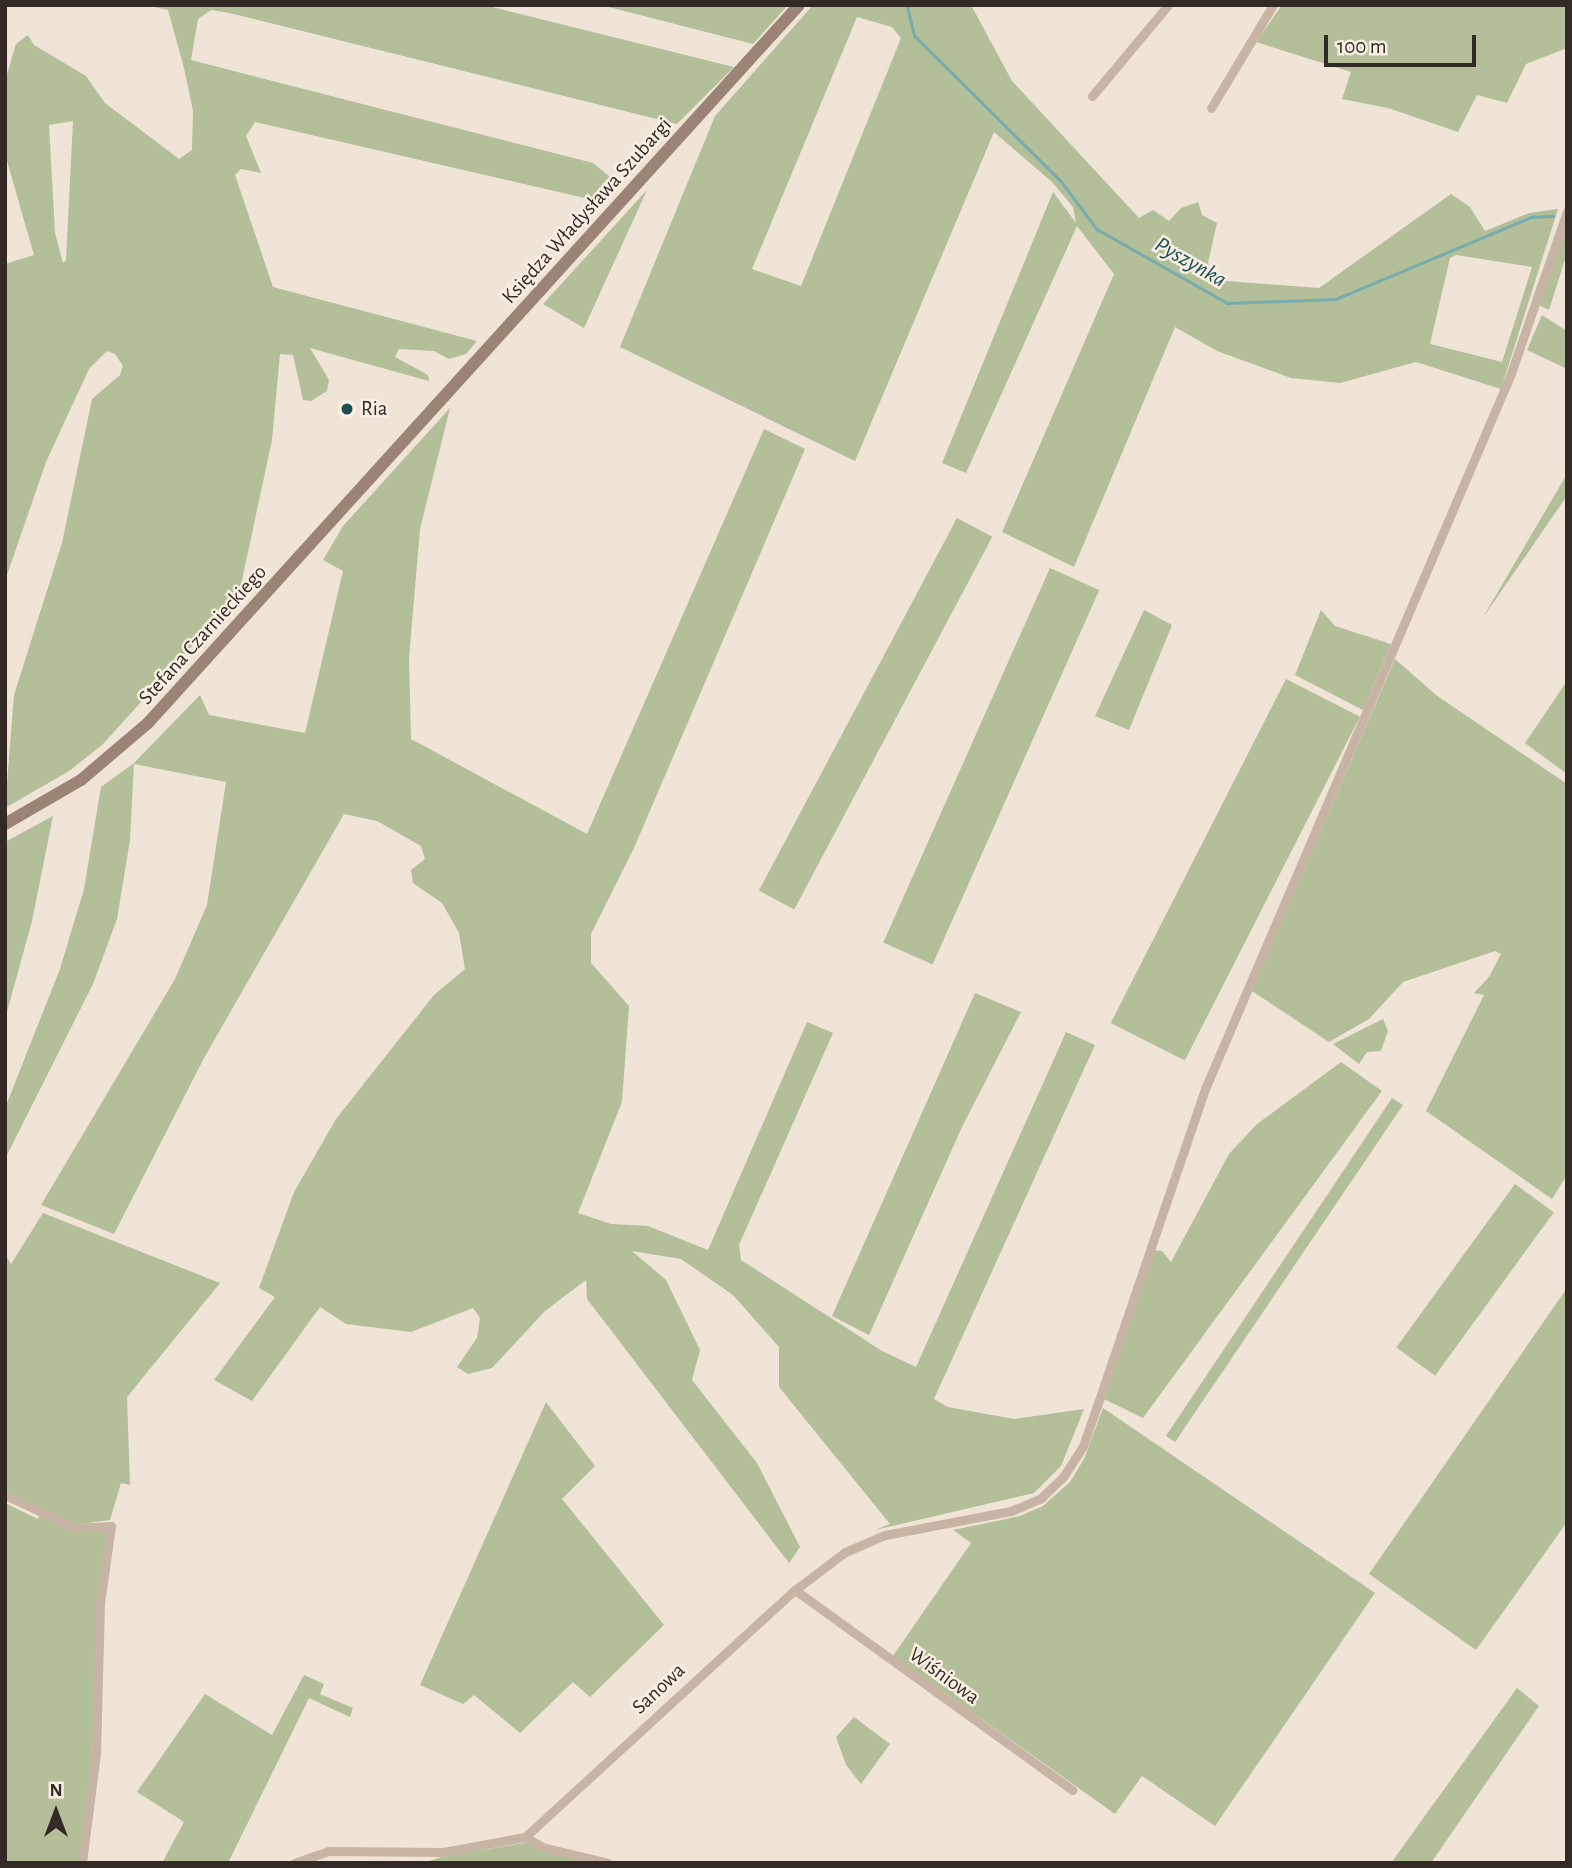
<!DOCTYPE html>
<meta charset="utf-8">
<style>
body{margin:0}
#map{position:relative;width:1572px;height:1868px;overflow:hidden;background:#f0e4d7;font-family:"Alegreya Sans",sans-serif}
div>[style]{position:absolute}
.green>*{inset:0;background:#b2bf98;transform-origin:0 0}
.stream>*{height:2.5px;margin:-1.25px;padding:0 1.25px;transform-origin:1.25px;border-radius:1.25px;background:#77abad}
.street>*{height:9px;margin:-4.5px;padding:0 4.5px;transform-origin:4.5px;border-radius:4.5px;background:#c8b4a4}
.secondary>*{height:12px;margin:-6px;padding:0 6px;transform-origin:6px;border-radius:6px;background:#9b8375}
.dots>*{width:19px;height:19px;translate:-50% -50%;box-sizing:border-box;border:4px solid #f8eee3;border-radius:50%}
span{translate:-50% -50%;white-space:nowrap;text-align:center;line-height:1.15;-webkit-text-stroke:5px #f8eee3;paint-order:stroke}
.street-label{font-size:21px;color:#332925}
.poi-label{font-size:21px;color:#332925}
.left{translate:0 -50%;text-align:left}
.water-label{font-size:23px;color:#1c5154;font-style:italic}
.frame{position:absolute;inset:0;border:7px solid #332925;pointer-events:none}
.north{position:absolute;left:21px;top:1777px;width:70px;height:70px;-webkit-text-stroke:5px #f8eee3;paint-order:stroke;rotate:0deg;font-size:19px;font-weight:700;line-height:28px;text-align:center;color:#332925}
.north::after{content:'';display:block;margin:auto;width:24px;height:32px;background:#332925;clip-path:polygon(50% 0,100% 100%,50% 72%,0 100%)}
.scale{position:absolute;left:1324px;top:35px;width:152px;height:32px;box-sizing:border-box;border:4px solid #332925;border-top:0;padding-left:9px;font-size:21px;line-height:24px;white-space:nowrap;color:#332925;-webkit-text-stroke:5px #f8eee3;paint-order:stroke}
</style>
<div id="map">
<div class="green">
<i style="clip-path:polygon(evenodd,146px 5px,484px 5px,734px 67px,677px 124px,230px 13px,211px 10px,198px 19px,191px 60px,593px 163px,617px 183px,602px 202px,255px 122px,246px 136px,261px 173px,241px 169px,235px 175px,273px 287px,477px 341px,466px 354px,449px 359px,434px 351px,399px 349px,395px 357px,428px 375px,429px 381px,310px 348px,329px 380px,327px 391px,311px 401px,303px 400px,293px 355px,280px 354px,272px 440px,239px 594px,102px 745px,69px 771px,5px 808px,14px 695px,62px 543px,92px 399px,120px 375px,123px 366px,115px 354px,107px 351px,89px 369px,46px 462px,5px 581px,5px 264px,34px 255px,5px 154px,5px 81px,16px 44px,28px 35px,34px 45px,86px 76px,105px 103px,179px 159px,192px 150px,193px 111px,184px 68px,168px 10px,146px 5px,73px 121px,66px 260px,63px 263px,55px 233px,49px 125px,73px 121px)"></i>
<i style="clip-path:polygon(601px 5px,788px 5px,753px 44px)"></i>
<i style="clip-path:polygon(evenodd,813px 5px,971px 5px,1012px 81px,1139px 218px,1153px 210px,1169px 221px,1181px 208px,1198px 202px,1202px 215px,1217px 223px,1208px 263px,1210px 272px,1226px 281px,1319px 288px,1451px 194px,1470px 207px,1485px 231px,1529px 213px,1558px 209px,1501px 389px,1416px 362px,1340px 383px,1291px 378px,1217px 351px,1175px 327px,1074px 567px,1002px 532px,1114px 274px,1077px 226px,966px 473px,942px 463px,1053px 192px,1076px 223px,1073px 207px,1052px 182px,994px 132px,855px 461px,620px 347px,715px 116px,813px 5px,857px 17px,892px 27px,901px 38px,801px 286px,752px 269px,857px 17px,813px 5px,1456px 255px,1532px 267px,1502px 362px,1430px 344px,1450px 258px,1456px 255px)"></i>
<i style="clip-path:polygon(1282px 5px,1567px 5px,1567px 48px,1526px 64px,1507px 103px,1477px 95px,1458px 132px,1388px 108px,1342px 99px,1351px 72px,1256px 42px)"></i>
<i style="clip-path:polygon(647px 190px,584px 328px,543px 304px)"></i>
<i style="clip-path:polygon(1567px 226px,1567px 253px,1549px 310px,1539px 305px)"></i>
<i style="clip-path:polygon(1542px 315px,1567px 331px,1567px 369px,1527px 350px)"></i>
<i style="clip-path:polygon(450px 408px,420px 529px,409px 658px,411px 739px,587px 834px,764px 429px,805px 449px,634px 848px,591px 934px,591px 963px,629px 1006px,622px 1102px,578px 1213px,611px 1224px,648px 1226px,708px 1250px,807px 1022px,833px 1033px,739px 1245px,741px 1260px,882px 1351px,916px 1367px,1066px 1032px,1095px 1045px,934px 1399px,948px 1407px,1014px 1419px,1084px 1409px,1061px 1466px,1034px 1493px,875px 1530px,890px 1524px,779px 1387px,779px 1347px,733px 1295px,681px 1259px,632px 1251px,666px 1280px,700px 1350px,692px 1380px,757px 1463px,800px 1547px,789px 1563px,587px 1299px,586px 1280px,545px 1311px,492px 1368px,468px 1374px,457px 1367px,477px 1338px,480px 1318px,473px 1308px,411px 1332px,346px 1324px,320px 1307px,252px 1401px,214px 1380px,275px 1297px,259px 1288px,294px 1192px,336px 1119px,434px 995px,465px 969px,459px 933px,442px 903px,413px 883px,411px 870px,425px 859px,421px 846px,377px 821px,344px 814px,204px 1058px,114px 1234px,41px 1205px,175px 979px,207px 905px,226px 782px,134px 764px,130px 840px,117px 919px,93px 984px,5px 1159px,5px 1108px,60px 969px,84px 889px,101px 787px,134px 763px,200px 695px,209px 715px,305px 733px,343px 571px,323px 560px,343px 526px)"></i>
<i style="clip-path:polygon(1567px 474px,1567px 496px,1482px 619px)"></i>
<i style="left:957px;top:518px;width:40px;height:422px;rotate:28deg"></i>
<i style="left:1050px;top:568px;width:54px;height:410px;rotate:24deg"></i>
<i style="clip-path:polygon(1144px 610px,1172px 625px,1129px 730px,1095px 716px)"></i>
<i style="clip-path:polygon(1321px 610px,1335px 626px,1391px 644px,1363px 710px,1295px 675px)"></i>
<i style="clip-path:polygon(1395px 659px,1436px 695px,1567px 784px,1567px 1175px,1552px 1199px,1426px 1111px,1484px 995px,1474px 993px,1489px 977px,1501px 954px,1495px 951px,1403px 982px,1369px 1019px,1329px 1042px,1252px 991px)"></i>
<i style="left:1286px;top:679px;width:83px;height:386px;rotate:27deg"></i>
<i style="clip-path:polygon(1567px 681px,1567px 774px,1525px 743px)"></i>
<i style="clip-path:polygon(53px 816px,32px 921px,5px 1019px,5px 842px)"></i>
<i style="clip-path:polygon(975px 993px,1021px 1012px,962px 1127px,869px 1335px,832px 1316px)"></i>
<i style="clip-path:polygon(1383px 1019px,1388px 1031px,1381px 1051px,1367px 1052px,1359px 1064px,1333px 1044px)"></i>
<i style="clip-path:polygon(1341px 1062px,1382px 1091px,1143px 1418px,1104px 1399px,1153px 1250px,1162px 1251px,1171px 1262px,1229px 1154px,1257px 1124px)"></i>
<i style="clip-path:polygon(1392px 1098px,1403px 1105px,1175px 1442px,1166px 1436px)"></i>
<i style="left:1515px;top:1184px;width:48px;height:202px;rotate:36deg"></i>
<i style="clip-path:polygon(43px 1213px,220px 1283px,127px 1397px,130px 1485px,121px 1483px,110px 1520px,80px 1524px,106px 1530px,92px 1755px,79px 1863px,5px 1863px,5px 1503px,38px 1519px,42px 1509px,5px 1492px,5px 1253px,11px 1264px)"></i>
<i style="clip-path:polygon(1567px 1288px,1567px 1522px,1476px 1650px,1369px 1574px)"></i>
<i style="clip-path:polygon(546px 1402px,595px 1466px,562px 1499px,664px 1625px,590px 1697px,573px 1682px,520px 1733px,474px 1695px,463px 1704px,420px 1685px)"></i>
<i style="clip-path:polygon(1103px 1408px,1375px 1593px,1215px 1826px,1142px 1776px,1115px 1814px,893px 1656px,971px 1543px,953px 1530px,1020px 1516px,1043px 1506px,1070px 1482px,1084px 1459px)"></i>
<i style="clip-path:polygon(304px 1675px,324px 1684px,320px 1694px,353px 1708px,350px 1717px,309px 1698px,228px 1863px,162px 1863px,184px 1822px,137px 1792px,205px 1694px,272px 1735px)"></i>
<i style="clip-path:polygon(1517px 1688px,1539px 1706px,1431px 1863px,1391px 1863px)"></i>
<i style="clip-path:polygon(854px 1717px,890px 1744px,861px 1784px,846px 1765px,836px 1737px)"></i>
<i style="clip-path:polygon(530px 1842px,601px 1863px,423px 1863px,445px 1856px)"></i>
</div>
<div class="stream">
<i style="left:907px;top:5px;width:32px;rotate:76deg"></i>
<i style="left:915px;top:36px;width:206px;rotate:44.8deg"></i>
<i style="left:1061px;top:181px;width:60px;rotate:53.1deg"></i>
<i style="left:1097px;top:229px;width:150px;rotate:29.6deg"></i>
<i style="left:1227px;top:303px;width:109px;rotate:-2.1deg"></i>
<i style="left:1336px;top:299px;width:212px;rotate:-22.8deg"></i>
<i style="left:1531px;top:217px;width:22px;rotate:-3deg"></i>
</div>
<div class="street">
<i style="left:1092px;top:96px;width:119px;rotate:-50.1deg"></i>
<i style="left:1211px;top:108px;width:120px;rotate:-59deg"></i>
<i style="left:5px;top:1495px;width:77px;rotate:25.2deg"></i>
<i style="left:75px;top:1528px;width:36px;rotate:-3deg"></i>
<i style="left:111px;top:1526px;width:78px;rotate:98.1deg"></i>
<i style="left:100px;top:1603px;width:150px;rotate:91.5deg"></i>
<i style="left:96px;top:1753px;width:111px;rotate:97.3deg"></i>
<i style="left:795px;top:1590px;width:342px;rotate:35.8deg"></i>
<i style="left:525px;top:1837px;width:20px;rotate:30deg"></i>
<i style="left:542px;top:1847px;width:68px;rotate:13.6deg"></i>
<i style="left:294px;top:1863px;width:36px;rotate:-19deg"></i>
<i style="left:328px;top:1851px;width:115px;rotate:0.5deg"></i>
<i style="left:443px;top:1852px;width:83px;rotate:-10.4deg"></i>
<i style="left:525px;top:1837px;width:366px;rotate:-42.5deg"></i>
<i style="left:795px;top:1590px;width:63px;rotate:-37.2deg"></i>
<i style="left:845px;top:1552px;width:43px;rotate:-23deg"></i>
<i style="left:885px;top:1535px;width:128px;rotate:-10.8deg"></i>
<i style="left:1011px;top:1511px;width:33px;rotate:-23deg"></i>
<i style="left:1041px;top:1498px;width:30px;rotate:-44deg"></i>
<i style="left:1063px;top:1477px;width:37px;rotate:-57deg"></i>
<i style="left:1083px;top:1446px;width:46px;rotate:-70.8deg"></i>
<i style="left:1098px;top:1403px;width:332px;rotate:-71.2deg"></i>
<i style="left:1205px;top:1089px;width:775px;rotate:-66.84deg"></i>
<i style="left:1510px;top:376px;width:175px;rotate:-70.9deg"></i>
</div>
<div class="secondary">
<i style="left:5px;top:824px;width:88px;rotate:-30.1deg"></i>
<i style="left:81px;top:780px;width:88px;rotate:-40.4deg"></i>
<i style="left:148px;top:723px;width:969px;rotate:-47.8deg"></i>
</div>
<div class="dots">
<i style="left:347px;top:409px;background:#1c5154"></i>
</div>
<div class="street-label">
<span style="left:587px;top:211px;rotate:-48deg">Księdza Władysława Szubargi</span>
<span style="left:203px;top:635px;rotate:-48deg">Stefana Czarnieckiego</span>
<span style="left:944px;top:1676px;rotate:36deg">Wiśniowa</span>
<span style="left:659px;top:1689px;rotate:-43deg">Sanowa</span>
</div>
<div class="poi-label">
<span class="left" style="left:361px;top:409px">Ria</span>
</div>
<div class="water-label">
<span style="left:1190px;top:263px;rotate:30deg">Pyszynka</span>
</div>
<div class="frame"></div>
<div class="north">N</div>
<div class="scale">100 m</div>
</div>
